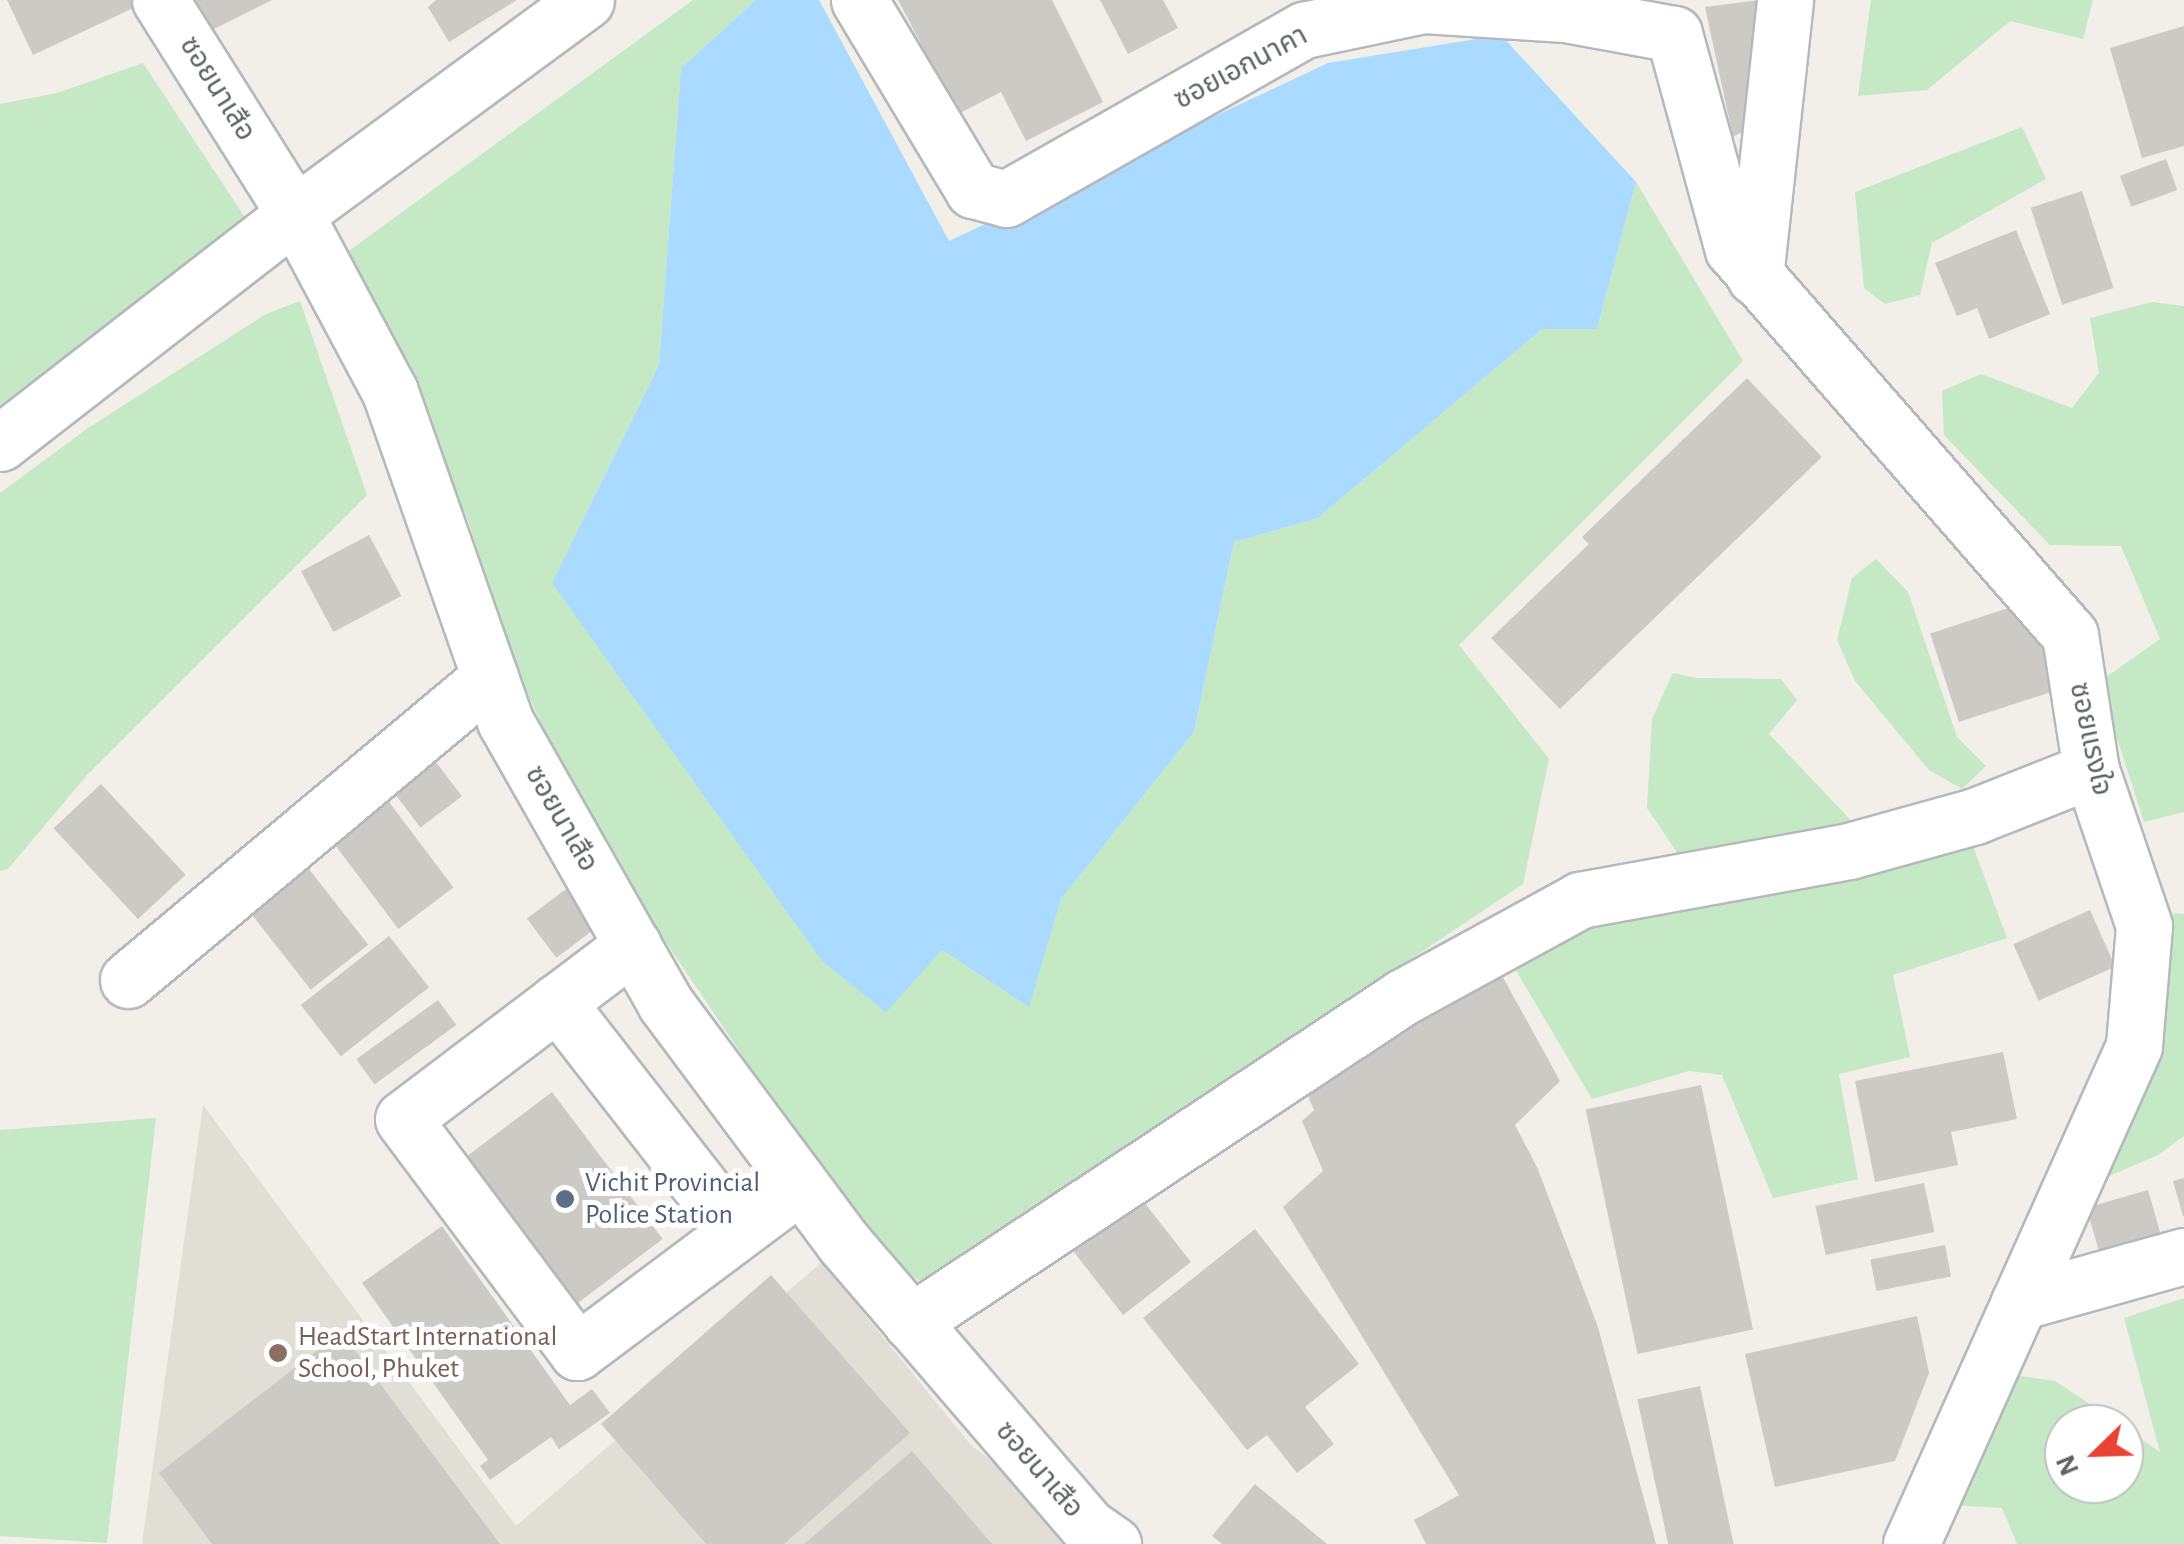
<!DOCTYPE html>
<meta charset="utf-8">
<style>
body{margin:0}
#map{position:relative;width:2184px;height:1544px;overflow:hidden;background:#f1efe8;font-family:"Alegreya Sans","Noto Sans Thai",sans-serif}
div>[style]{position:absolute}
.education>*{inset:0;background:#e1ded6}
.green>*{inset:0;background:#c5e8c5}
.water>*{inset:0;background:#aadaff}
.building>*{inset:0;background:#cccac5;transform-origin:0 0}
.roads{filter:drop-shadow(2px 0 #b5b8bc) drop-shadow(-2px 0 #b5b8bc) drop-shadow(0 2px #b5b8bc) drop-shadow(0 -2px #b5b8bc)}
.minor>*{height:55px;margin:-27.5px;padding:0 27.5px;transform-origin:27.5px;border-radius:27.5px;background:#fff}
.dots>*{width:28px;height:28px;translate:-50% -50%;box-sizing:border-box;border:5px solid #fff;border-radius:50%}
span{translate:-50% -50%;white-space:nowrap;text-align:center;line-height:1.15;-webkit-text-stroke:10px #fff;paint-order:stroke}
.street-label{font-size:28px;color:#5f6368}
.service-label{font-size:28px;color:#4e5e75}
.left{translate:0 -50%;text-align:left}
.education-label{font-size:28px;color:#785e54}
.north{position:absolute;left:2044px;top:1404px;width:100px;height:100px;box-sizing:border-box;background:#fff;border:2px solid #bfc1c3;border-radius:50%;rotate:247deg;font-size:28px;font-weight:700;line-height:40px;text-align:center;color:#5f6368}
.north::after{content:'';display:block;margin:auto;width:35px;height:45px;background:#ea4335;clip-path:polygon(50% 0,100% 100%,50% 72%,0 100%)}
</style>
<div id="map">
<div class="education">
<i style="clip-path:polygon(203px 1105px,516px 1526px,822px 1262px,970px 1444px,1094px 1544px,142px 1544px)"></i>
</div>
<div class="green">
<i style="clip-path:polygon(693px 0,756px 0,681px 68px,659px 365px,552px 583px,942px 950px,1028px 1006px,1061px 899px,1194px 732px,1234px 542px,1318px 518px,1543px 328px,1597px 329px,1636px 182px,1743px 361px,1459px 645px,1549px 759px,1523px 884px,925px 1284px,877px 1255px,591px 831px,508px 651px,469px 523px,346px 253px)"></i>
<i style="clip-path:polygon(1871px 0,2093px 0,2083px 39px,2010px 21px,1927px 90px,1858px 96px)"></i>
<i style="clip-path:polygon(143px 63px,246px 219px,0 405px,0 104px,57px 93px)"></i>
<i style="clip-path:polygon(2022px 127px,2046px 179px,1932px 243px,1920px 295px,1885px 304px,1864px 288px,1855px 192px)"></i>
<i style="clip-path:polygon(300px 301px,367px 495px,87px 775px,8px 869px,0 871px,0 493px,88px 428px,266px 314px)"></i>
<i style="clip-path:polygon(2152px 302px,2184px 306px,2184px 812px,2144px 822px,2099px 682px,2160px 639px,2121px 546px,2050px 545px,1944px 435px,1942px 391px,1981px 374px,2072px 408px,2099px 373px,2090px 318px)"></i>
<i style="clip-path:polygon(1876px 559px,1908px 592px,1957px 737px,1986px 766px,1962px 789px,1929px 770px,1855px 681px,1837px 640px,1852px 578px)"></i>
<i style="clip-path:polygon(1673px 673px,1696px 678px,1781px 679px,1797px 700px,1769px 734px,1862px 832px,1684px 863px,1647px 808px,1652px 719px)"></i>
<i style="clip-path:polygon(1967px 830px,2007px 938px,1893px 975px,1910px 1057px,1839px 1074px,1858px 1179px,1773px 1198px,1722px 1075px,1689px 1071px,1592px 1099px,1508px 957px,1571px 927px)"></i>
<i style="clip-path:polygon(2174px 913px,2184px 914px,2184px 1136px,2158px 1155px,2088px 1185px)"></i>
<i style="clip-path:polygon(156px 1118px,107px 1543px,0 1536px,0 1130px)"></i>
<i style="clip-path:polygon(2184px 1298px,2184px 1544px,2017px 1544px,2002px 1508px,1952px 1505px,2005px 1374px,2055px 1381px,2120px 1424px,2064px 1424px,2064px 1484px,2124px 1484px,2124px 1427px,2160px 1452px,2124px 1318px)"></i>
</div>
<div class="water">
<i style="clip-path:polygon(756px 0,819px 0,949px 241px,1328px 63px,1501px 35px,1636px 182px,1597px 329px,1542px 329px,1318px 518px,1234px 542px,1194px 732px,1061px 899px,1029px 1007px,942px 950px,886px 1012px,822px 961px,552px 583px,659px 365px,681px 68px)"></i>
</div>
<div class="building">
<i style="clip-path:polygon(7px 0,140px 0,142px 4px,33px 55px)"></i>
<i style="clip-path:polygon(189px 0,272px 0,206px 33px)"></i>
<i style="clip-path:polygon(436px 0,517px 0,449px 42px,428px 7px)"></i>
<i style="clip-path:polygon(898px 0,1052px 0,1103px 102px,1026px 141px,1001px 92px,958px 114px)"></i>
<i style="clip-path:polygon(1100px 0,1163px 0,1178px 28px,1128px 54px)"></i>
<i style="clip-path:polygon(1760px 0,1757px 124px,1733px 137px,1705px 7px)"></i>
<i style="clip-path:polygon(2184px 26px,2184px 146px,2142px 158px,2110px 48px)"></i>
<i style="left:2166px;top:159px;width:33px;height:49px;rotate:70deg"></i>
<i style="left:2082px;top:191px;width:102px;height:54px;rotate:72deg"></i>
<i style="clip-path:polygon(2016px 230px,2050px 314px,1989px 339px,1977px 308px,1957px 316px,1935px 263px)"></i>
<i style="clip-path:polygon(1747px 378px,1822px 457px,1560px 709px,1491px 638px,1589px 544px,1582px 537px)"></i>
<i style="left:369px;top:535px;width:69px;height:77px;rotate:62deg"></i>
<i style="left:2030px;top:601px;width:93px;height:105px;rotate:72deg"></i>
<i style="left:424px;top:746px;width:63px;height:52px;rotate:53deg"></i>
<i style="left:101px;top:784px;width:124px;height:65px;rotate:47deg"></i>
<i style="left:383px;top:794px;width:117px;height:69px;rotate:53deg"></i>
<i style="left:298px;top:855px;width:114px;height:73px;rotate:52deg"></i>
<i style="left:574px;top:883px;width:49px;height:59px;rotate:53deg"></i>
<i style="left:2090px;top:910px;width:62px;height:84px;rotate:66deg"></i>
<i style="left:389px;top:936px;width:65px;height:112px;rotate:52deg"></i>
<i style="clip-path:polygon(1499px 970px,1560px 1081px,1515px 1125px,1537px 1167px,1598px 1327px,1656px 1544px,1426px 1544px,1414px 1520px,1459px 1495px,1283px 1207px,1323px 1171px,1302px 1121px,1314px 1110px,1304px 1087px)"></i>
<i style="left:438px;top:1000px;width:31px;height:101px;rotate:54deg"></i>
<i style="clip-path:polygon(2003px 1052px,2017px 1119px,1951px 1132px,1958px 1165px,1875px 1182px,1855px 1081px)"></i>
<i style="left:1701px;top:1085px;width:250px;height:118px;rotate:78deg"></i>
<i style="left:552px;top:1092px;width:184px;height:110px;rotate:53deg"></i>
<i style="clip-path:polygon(2184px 1178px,2184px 1216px,2183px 1216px,2173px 1181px)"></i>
<i style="left:1924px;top:1183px;width:50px;height:111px;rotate:78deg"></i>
<i style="left:1133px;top:1188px;width:94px;height:86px;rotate:52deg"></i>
<i style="left:2148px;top:1190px;width:65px;height:64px;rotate:74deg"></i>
<i style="clip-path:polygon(442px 1226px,570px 1405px,592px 1389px,610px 1413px,559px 1449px,551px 1437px,490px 1480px,480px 1466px,488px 1460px,362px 1283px)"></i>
<i style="clip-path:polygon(1255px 1229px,1359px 1364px,1305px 1407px,1334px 1444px,1297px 1473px,1267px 1435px,1247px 1450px,1143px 1318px)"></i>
<i style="left:1945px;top:1245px;width:32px;height:76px;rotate:79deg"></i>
<i style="clip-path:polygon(771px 1275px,910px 1433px,784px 1544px,706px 1544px,601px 1424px)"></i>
<i style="clip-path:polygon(1917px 1316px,1929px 1373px,1895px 1461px,1775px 1487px,1745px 1354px)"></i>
<i style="clip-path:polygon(341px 1332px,378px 1381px,500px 1544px,212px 1544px,159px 1473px)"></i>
<i style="left:1700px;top:1386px;width:162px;height:64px;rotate:78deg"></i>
<i style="clip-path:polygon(912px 1451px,992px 1544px,804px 1544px)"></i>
<i style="clip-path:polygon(1255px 1484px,1327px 1544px,1222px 1544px,1212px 1536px)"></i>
</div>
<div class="roads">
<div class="minor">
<i style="left:160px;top:0;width:253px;rotate:57.8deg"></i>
<i style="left:295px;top:214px;width:202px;rotate:61.9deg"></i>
<i style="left:390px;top:392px;width:349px;rotate:70.7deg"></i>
<i style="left:505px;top:721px;width:324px;rotate:60.4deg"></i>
<i style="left:665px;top:1003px;width:298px;rotate:53.3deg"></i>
<i style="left:843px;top:1242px;width:374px;rotate:49.3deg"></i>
<i style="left:1087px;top:1526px;width:32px;rotate:35deg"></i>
<i style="left:859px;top:0;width:222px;rotate:59deg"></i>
<i style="left:973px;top:190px;width:34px;rotate:15deg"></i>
<i style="left:1006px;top:199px;width:343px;rotate:-29.6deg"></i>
<i style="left:1304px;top:30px;width:123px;rotate:-11.8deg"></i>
<i style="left:1424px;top:5px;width:141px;rotate:3.7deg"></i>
<i style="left:1565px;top:14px;width:111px;rotate:10.4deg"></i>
<i style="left:1674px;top:34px;width:223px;rotate:74.7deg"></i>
<i style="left:1733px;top:249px;width:512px;rotate:48.88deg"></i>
<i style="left:2070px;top:635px;width:137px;rotate:81.2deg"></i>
<i style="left:2091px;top:770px;width:165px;rotate:71.2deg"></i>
<i style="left:2144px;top:926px;width:120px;rotate:94.8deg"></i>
<i style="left:2134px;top:1046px;width:546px;rotate:114.12deg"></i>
<i style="left:1755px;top:277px;width:279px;rotate:-83.8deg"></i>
<i style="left:0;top:443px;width:373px;rotate:-37.8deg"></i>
<i style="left:295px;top:214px;width:361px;rotate:-36.3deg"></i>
<i style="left:633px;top:945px;width:288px;rotate:142.9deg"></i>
<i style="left:403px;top:1119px;width:291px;rotate:53.2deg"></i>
<i style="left:577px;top:1352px;width:279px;rotate:-36.8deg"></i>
<i style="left:128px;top:980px;width:472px;rotate:-39.9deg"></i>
<i style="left:557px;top:1002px;width:290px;rotate:52.1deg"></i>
<i style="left:2019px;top:1302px;width:171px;rotate:-15.6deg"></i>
<i style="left:911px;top:1322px;width:590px;rotate:-33.45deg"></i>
<i style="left:1403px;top:997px;width:202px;rotate:-28.7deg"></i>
<i style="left:1580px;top:900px;width:273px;rotate:-10.3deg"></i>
<i style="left:1849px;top:851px;width:131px;rotate:-15.5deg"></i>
<i style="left:1975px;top:816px;width:125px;rotate:-21.6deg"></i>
</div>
</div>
<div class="dots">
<i style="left:565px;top:1199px;background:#5c6f8a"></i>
<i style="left:278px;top:1353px;background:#8d6e63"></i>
</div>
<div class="street-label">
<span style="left:1241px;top:68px;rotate:-28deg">ซอยเอกนาคา</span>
<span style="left:217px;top:89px;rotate:58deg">ซอยนาเสือ</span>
<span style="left:2090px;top:739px;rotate:78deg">ซอยแรงใจ</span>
<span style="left:561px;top:819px;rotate:60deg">ซอยนาเสือ</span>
<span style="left:1039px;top:1470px;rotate:49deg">ซอยนาเสือ</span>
</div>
<div class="service-label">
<span class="left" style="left:585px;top:1199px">Vichit Provincial<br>Police Station</span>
</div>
<div class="education-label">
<span class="left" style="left:298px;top:1353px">HeadStart International<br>School, Phuket</span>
</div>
<div class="north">N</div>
</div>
